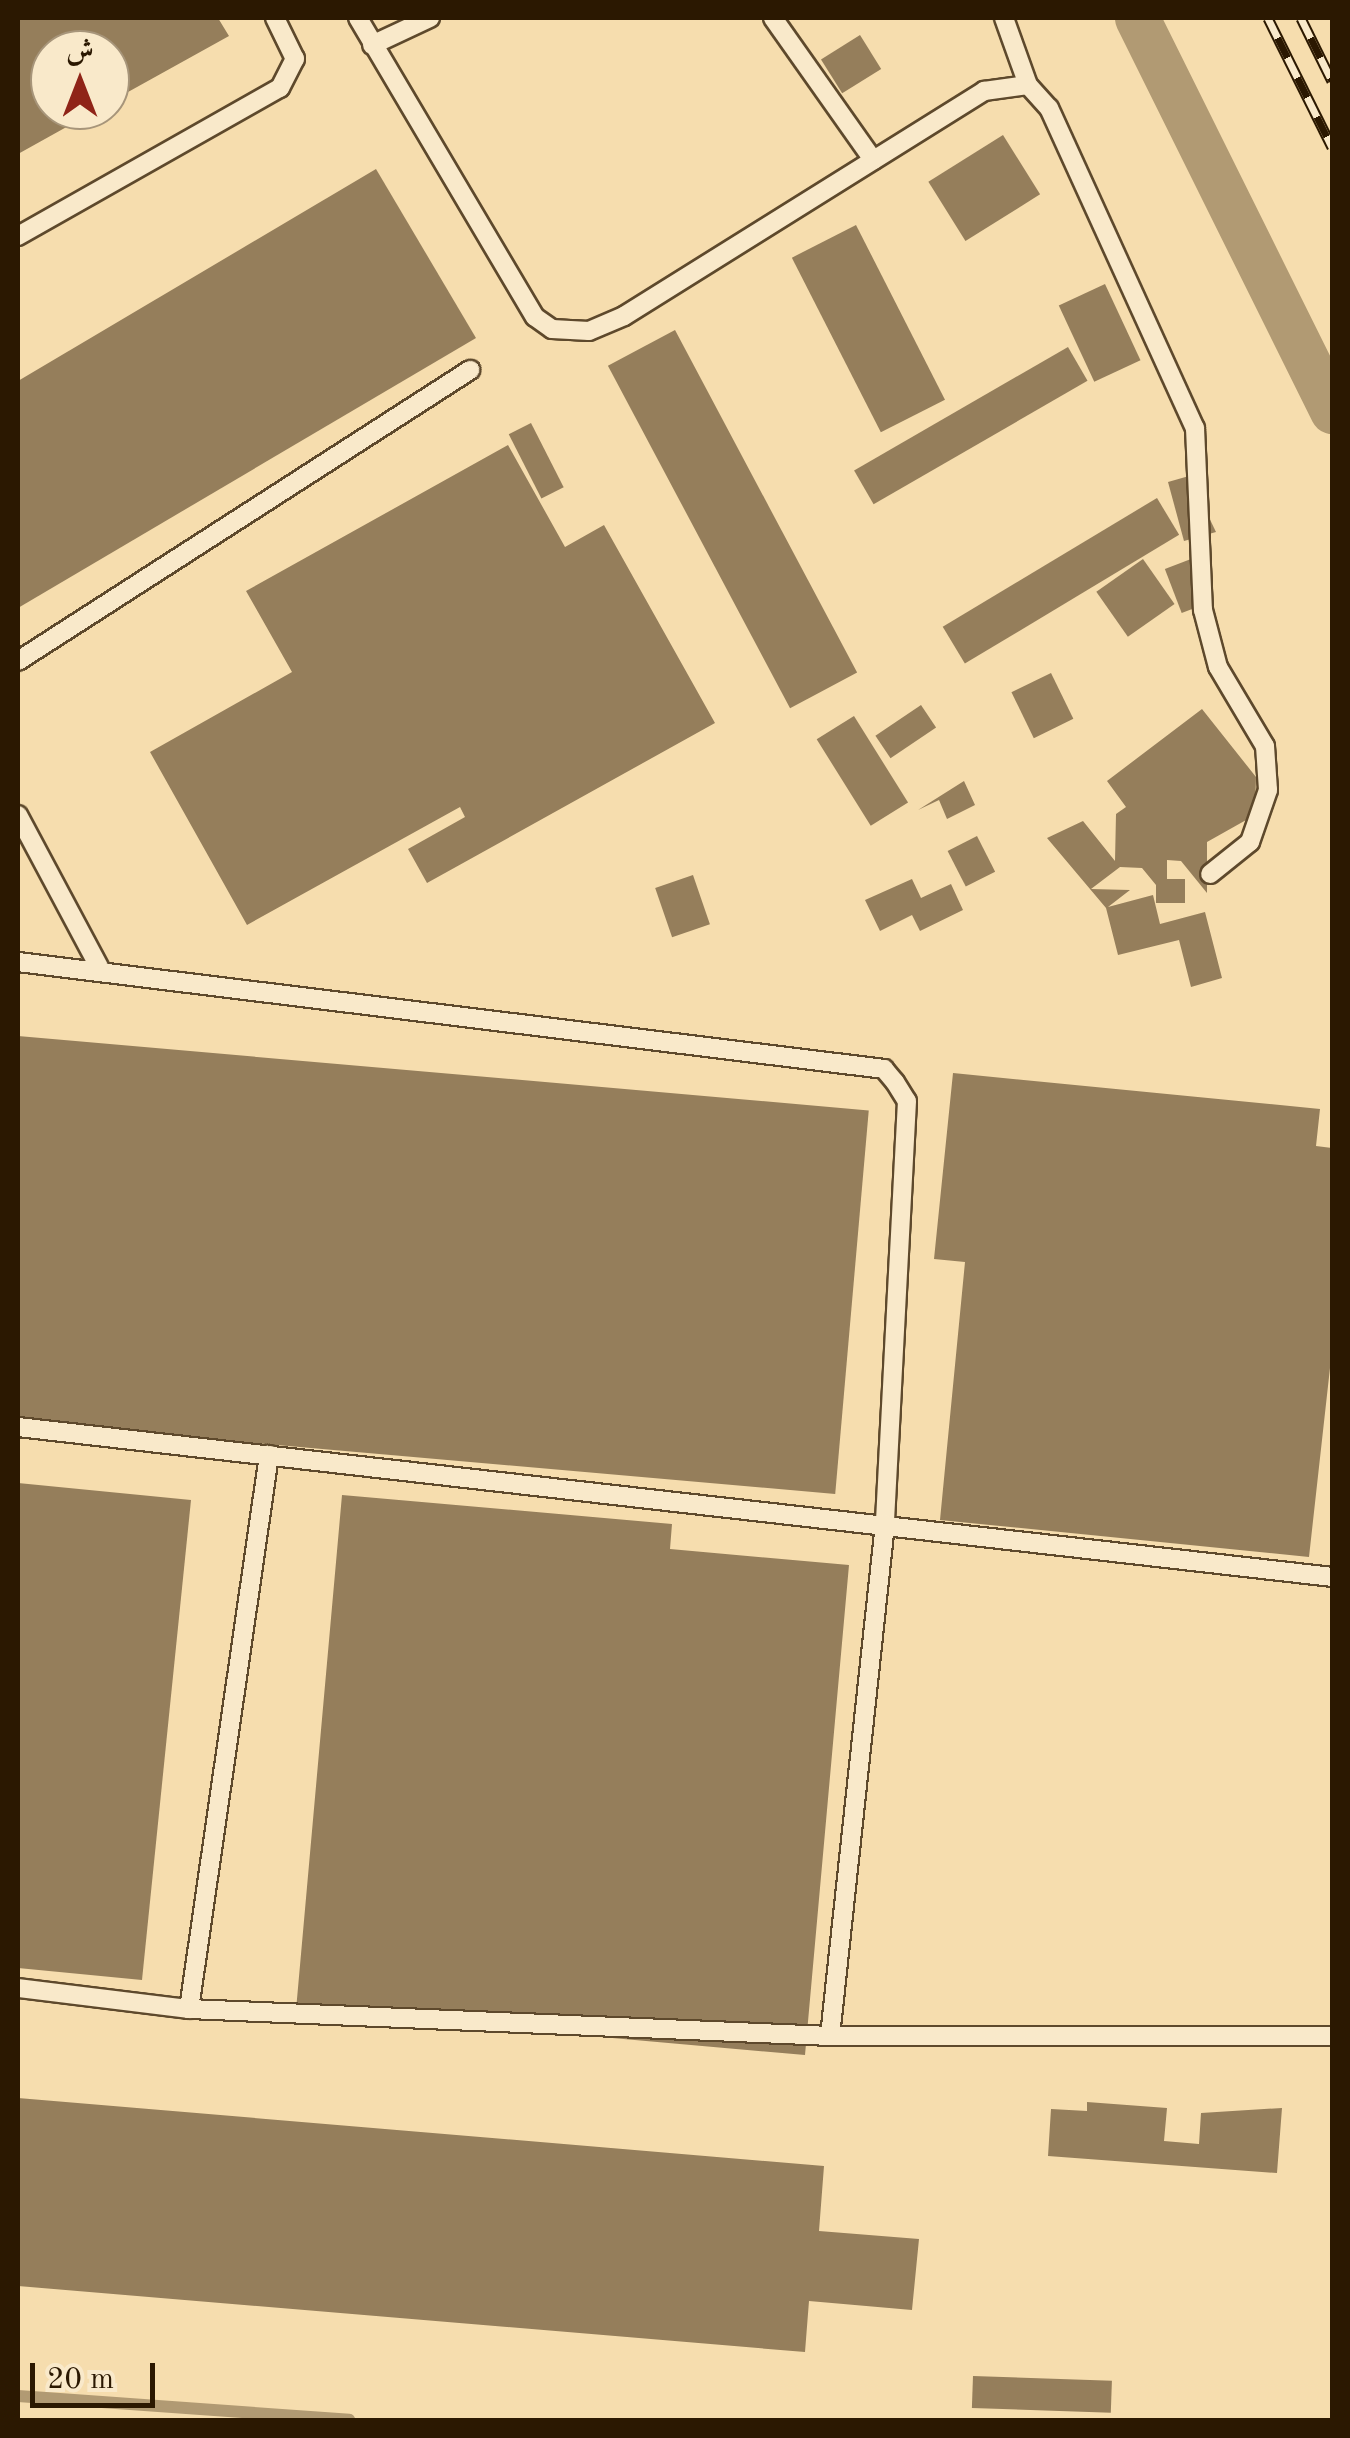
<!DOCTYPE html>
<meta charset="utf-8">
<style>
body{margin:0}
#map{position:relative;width:1350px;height:2438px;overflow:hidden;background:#f6ddae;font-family:"Old Standard TT",Amiri,serif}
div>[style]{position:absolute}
.stream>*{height:12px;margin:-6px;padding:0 6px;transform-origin:6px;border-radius:6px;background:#b19a73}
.canal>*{height:45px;margin:-22.5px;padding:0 22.5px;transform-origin:22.5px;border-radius:22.5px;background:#b19a73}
.building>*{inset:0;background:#957e5b;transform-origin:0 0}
.roads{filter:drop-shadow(2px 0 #5e492c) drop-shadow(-2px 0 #5e492c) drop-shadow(0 2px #5e492c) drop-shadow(0 -2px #5e492c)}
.lane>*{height:18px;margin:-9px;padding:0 9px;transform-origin:9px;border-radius:9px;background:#f9e9ca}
.rail>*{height:11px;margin-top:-5.5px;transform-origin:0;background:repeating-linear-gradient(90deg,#f9e9ca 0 22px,#2b1801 0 44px);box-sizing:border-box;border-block:2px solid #2b1801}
span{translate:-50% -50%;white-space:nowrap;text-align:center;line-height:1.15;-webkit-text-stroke:8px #f9e9ca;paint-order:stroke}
.frame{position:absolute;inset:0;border:20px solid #2b1801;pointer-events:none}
.north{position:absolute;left:30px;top:30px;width:100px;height:100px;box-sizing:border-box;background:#f9e9ca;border:2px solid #a7957a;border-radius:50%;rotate:0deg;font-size:28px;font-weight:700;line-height:40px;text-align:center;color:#2b1801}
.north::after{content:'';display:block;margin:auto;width:35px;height:45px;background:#8f2418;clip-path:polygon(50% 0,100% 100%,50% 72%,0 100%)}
.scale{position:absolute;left:30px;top:2363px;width:125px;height:45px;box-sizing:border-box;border:5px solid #2b1801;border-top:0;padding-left:12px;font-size:30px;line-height:35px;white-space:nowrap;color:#2b1801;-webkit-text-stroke:8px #f9e9ca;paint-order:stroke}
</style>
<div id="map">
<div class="stream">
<i style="left:18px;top:2396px;width:332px;rotate:4.1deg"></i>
</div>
<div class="canal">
<i style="left:1137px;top:18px;width:439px;rotate:63.6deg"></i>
</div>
<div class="building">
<i style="clip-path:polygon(18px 18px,218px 18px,229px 36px,110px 102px,110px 50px,50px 50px,50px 110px,97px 110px,18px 154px)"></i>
<i style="left:860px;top:35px;width:40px;height:46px;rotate:58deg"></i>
<i style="left:1003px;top:135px;width:70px;height:88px;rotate:58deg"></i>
<i style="clip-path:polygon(376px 169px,476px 338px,18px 608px,18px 381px)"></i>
<i style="left:856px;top:225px;width:196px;height:72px;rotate:63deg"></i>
<i style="left:1105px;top:284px;width:84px;height:51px;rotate:65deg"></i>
<i style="left:675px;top:330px;width:388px;height:76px;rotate:62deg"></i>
<i style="left:1068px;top:347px;width:39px;height:247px;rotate:60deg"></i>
<i style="left:531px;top:423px;width:72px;height:25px;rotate:63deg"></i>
<i style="clip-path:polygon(508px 445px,565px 547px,604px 525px,715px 723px,427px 883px,408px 849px,465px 817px,460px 807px,247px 925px,150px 752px,292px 672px,246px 591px)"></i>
<i style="clip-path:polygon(1189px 476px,1216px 532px,1184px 541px,1168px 482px)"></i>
<i style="left:1157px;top:498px;width:43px;height:250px;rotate:59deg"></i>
<i style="left:1143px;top:559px;width:55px;height:57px;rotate:55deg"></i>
<i style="left:1191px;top:559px;width:47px;height:28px;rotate:69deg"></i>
<i style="left:1051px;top:673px;width:51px;height:44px;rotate:64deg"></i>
<i style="left:921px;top:705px;width:27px;height:55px;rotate:56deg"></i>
<i style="clip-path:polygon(1202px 709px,1256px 777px,1255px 815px,1207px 842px,1207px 893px,1181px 861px,1167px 860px,1167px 879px,1185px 879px,1185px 903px,1156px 903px,1156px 885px,1142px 868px,1120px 867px,1091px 889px,1130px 890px,1108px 907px,1153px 895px,1160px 924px,1205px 912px,1222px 978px,1191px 987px,1179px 940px,1118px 955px,1106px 908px,1047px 838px,1083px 821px,1115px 861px,1116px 814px,1126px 807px,1107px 781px)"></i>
<i style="left:854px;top:716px;width:102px;height:44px;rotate:58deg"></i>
<i style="clip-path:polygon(964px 781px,975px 805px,947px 819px,939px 800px,918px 810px)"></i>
<i style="left:977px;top:836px;width:40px;height:33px;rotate:63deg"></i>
<i style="left:693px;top:875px;width:52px;height:40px;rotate:71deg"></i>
<i style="clip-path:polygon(912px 879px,921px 898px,951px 884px,963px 910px,920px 931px,912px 915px,880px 931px,865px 900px)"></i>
<i style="left:18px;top:1036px;width:854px;height:385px;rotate:5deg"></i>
<i style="clip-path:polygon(953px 1073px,1320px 1109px,1316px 1146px,1332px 1148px,1332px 1350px,1309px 1557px,940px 1520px,965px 1262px,934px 1259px)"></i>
<i style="clip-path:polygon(18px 1483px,191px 1500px,142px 1980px,18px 1968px)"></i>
<i style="clip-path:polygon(342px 1495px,672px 1524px,670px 1549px,849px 1565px,805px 2055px,296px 2010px)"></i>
<i style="clip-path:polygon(18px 2098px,824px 2166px,819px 2231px,919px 2239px,912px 2310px,809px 2301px,805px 2352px,18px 2286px)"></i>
<i style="clip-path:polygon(1087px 2102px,1167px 2108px,1164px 2141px,1199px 2144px,1201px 2113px,1282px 2108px,1277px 2173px,1048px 2156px,1051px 2109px,1087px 2111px)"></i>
<i style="left:973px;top:2376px;width:139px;height:32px;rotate:2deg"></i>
</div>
<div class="roads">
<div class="lane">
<i style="left:358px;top:18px;width:347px;rotate:59.4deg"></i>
<i style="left:535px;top:317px;width:21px;rotate:35deg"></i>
<i style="left:552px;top:329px;width:37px;rotate:3deg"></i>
<i style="left:589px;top:331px;width:38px;rotate:-23deg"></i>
<i style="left:624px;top:316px;width:425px;rotate:-32deg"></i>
<i style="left:984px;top:91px;width:44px;rotate:-7.8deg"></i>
<i style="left:1028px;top:85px;width:31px;rotate:48deg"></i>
<i style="left:1049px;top:108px;width:352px;rotate:65.5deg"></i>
<i style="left:1195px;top:428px;width:182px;rotate:87.5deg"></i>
<i style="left:1203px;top:610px;width:59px;rotate:75.3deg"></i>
<i style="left:1218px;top:667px;width:92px;rotate:59.3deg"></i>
<i style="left:1265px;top:746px;width:44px;rotate:86.1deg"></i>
<i style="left:1268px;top:790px;width:55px;rotate:109.1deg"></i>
<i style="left:1250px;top:842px;width:51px;rotate:141.3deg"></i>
<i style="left:773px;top:18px;width:174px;rotate:54.8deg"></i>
<i style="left:1004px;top:18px;width:71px;rotate:70.3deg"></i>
<i style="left:372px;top:45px;width:64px;rotate:-25deg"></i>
<i style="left:18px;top:236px;width:301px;rotate:-29.5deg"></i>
<i style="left:280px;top:88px;width:33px;rotate:-63deg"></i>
<i style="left:295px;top:59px;width:46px;rotate:-116deg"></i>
<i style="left:18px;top:661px;width:538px;rotate:-32.77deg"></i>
<i style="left:18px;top:815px;width:172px;rotate:61.9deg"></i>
<i style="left:18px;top:962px;width:873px;rotate:7.04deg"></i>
<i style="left:884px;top:1069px;width:17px;rotate:50deg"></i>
<i style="left:895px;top:1082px;width:22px;rotate:58deg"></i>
<i style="left:907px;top:1101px;width:424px;rotate:93deg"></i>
<i style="left:885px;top:1524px;width:515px;rotate:96.13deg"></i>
<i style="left:18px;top:1427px;width:1323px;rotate:6.51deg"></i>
<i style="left:18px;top:1988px;width:172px;rotate:7deg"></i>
<i style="left:189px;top:2009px;width:642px;rotate:2.41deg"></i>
<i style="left:830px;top:2036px;width:502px"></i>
<i style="left:189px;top:2009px;width:560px;rotate:-81.78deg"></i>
</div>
</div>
<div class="rail">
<i style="left:1268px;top:18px;width:144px;rotate:63.6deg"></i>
<i style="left:1301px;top:18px;width:70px;rotate:63.8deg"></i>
</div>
<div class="frame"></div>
<div class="north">ش</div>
<div class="scale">20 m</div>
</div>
